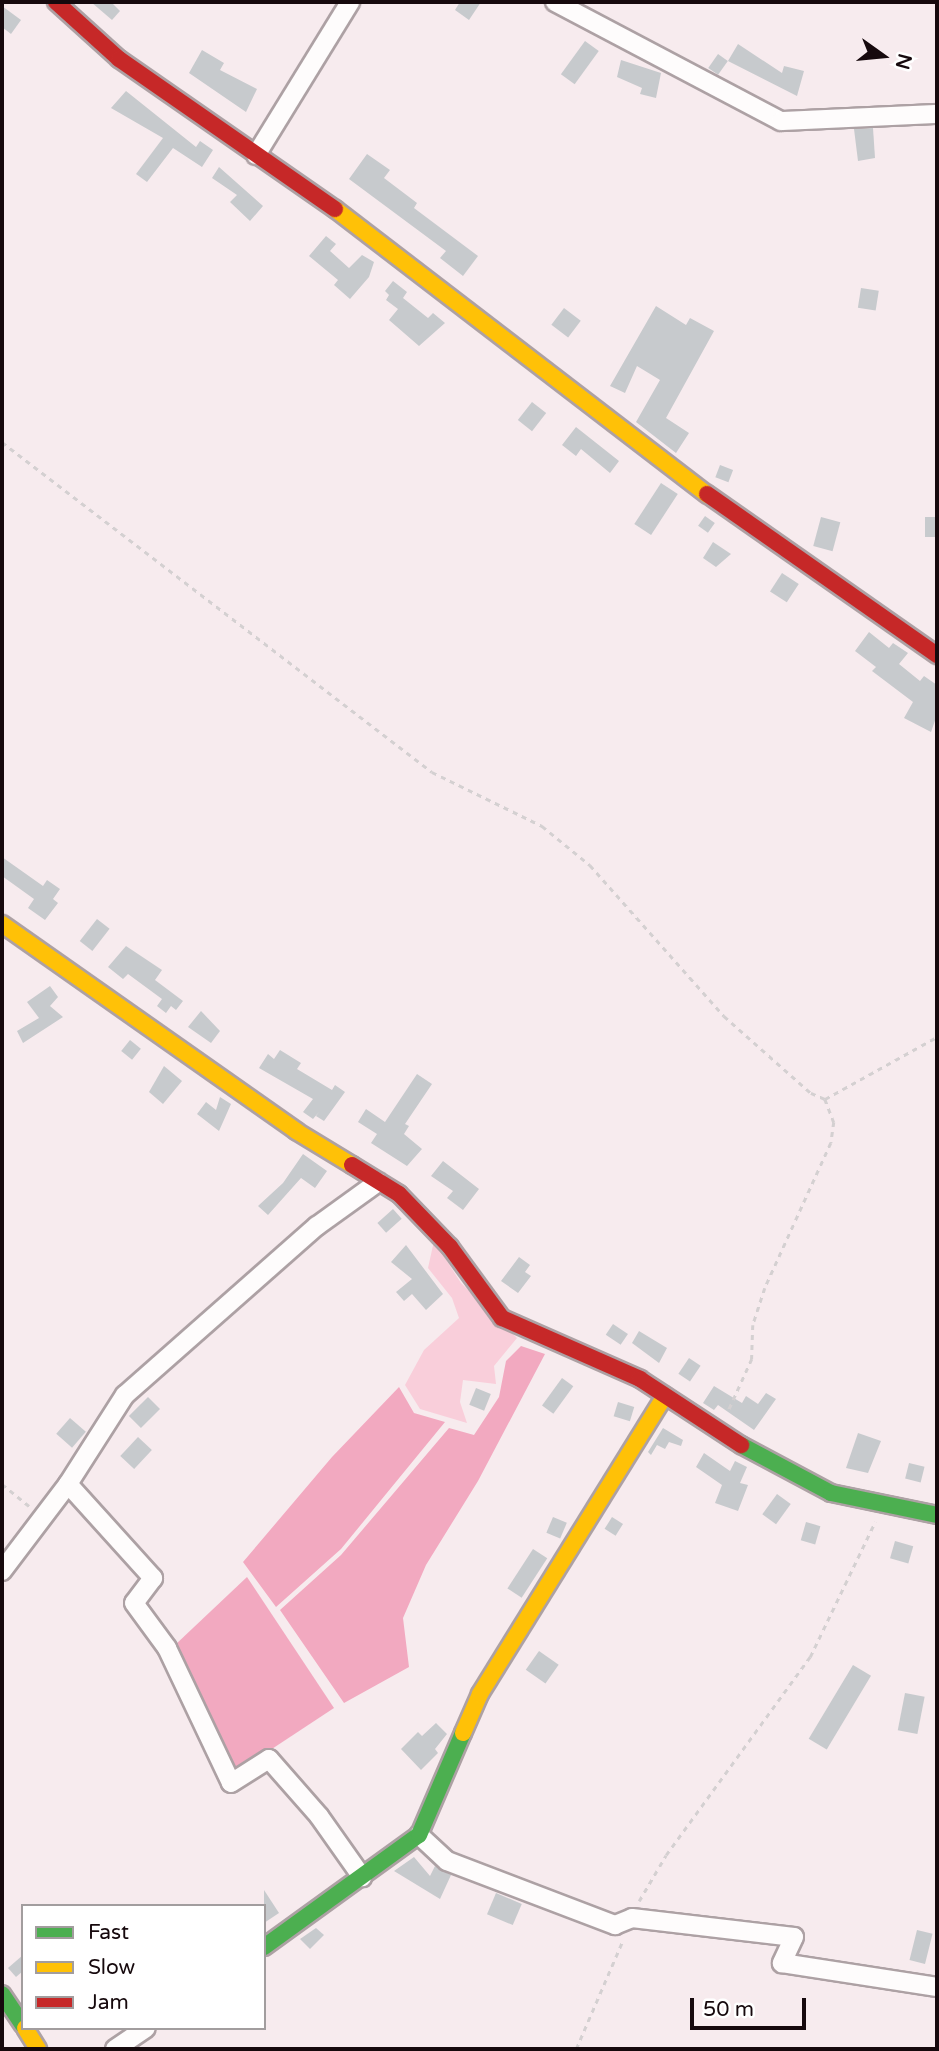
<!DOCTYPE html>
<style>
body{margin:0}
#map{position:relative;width:939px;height:2051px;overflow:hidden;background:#f7ebee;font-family:"Varela Round",sans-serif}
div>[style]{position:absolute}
.green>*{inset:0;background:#f9ceda}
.water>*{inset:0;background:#f2a9c0}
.building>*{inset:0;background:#c7cacd;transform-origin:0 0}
.path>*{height:2.5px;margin-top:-1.25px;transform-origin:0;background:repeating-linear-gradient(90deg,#d4d0d1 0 5px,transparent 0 10px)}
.roads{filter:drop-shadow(2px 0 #ada1a4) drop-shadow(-2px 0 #ada1a4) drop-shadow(0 2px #ada1a4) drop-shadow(0 -2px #ada1a4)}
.street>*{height:18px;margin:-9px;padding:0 9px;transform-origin:9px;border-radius:9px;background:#fefcfc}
.fast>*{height:16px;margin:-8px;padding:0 8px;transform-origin:8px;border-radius:8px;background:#4caf50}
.slow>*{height:16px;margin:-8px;padding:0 8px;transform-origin:8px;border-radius:8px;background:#ffc107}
.jam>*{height:16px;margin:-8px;padding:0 8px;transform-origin:8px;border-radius:8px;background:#c62828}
span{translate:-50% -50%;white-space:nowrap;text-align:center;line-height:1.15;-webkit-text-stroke:5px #fff;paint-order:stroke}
.frame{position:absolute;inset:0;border:4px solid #16090d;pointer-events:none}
.legend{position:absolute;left:21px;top:1904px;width:245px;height:126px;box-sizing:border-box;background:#fff;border:2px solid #a29d9e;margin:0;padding:9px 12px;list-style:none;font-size:21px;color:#16090d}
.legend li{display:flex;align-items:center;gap:14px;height:35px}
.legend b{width:35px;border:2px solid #a29d9e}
.north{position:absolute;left:848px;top:21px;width:70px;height:70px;-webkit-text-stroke:5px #fff;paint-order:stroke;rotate:105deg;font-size:19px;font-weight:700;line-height:28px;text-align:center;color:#16090d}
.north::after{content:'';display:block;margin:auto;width:24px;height:32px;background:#16090d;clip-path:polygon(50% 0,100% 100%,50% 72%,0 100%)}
.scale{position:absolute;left:690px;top:1998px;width:116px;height:32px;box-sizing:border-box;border:4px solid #16090d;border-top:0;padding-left:9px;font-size:21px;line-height:24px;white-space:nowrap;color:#16090d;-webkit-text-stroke:5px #fff;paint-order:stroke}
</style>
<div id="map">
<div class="green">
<i style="clip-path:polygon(434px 1241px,461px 1283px,517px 1338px,494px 1366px,496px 1384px,463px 1380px,460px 1402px,467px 1423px,420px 1409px,405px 1385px,424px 1350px,459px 1318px,452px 1298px,428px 1268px)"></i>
</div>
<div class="water">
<i style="clip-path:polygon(521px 1346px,545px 1354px,478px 1481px,426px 1565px,403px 1618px,409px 1667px,344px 1703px,280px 1610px,341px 1555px,449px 1428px,474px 1435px,499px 1397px,506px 1361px)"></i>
<i style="clip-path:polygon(399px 1387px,414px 1413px,445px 1422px,341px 1549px,276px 1607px,243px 1562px,332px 1457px)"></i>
<i style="clip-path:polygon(247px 1577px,334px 1708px,234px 1774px,175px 1645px)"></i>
</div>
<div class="building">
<i style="clip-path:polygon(91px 2px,111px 2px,120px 11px,112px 20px)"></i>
<i style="clip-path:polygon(460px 2px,481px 2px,469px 20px,455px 10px)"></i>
<i style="clip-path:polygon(2px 6px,21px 20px,11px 34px,2px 27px)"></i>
<i style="left:585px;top:41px;width:17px;height:41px;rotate:36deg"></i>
<i style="clip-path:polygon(738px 44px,782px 73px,784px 66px,804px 71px,797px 96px,728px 61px)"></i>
<i style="clip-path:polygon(202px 50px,224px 63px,220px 70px,257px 89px,246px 112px,189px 73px)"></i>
<i style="left:718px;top:54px;width:12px;height:17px;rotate:35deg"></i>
<i style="clip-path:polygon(621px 60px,661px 73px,656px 98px,640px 94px,642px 88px,617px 77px)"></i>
<i style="clip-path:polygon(126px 91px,196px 147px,200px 141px,213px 150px,202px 167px,173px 148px,147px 182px,136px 174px,163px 138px,111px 108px)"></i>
<i style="clip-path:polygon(873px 128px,875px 158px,858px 161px,854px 129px)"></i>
<i style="clip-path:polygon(367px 154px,390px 170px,384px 178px,417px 203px,414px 208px,478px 256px,463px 276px,440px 258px,446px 251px,349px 179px)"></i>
<i style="clip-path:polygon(219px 167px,263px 206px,250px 221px,230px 202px,237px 195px,212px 178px)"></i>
<i style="clip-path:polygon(326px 236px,336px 244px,330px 251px,349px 268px,362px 255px,374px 262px,369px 277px,350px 299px,334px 285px,338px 280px,309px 256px)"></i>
<i style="clip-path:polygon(393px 281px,407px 292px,403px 298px,428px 318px,433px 313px,445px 323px,419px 346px,389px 320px,398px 309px,386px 300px,389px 295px,385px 291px)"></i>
<i style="left:861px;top:288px;width:18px;height:20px;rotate:9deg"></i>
<i style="clip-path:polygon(656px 306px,686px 325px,690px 318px,714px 331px,666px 418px,689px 433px,676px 453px,636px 422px,660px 380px,637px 366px,625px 393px,610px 386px)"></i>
<i style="left:564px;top:308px;width:21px;height:21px;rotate:37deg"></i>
<i style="left:532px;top:402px;width:18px;height:23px;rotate:38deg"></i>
<i style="clip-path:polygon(576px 427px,619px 461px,610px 473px,581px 449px,576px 456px,562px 445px)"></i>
<i style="left:720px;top:465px;width:14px;height:13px;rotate:21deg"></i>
<i style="left:661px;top:483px;width:20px;height:49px;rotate:33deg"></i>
<i style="left:705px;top:516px;width:12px;height:12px;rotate:35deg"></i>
<i style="left:821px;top:517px;width:20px;height:30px;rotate:15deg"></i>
<i style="left:925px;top:517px;width:12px;height:20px"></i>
<i style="clip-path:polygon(713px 542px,731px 554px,716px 567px,703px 558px)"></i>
<i style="left:782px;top:573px;width:20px;height:22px;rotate:33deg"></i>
<i style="clip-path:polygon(869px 632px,889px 648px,893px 643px,908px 653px,899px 664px,920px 681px,924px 676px,937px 685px,937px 715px,931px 732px,904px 718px,913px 702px,872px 671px,876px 667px,855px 651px)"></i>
<i style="clip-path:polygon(2px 857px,43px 886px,47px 880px,60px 889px,53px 899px,58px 903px,45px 920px,28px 908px,34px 899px,2px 876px)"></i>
<i style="left:97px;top:919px;width:16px;height:28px;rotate:38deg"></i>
<i style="clip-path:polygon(126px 946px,162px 970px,155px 980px,183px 1001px,176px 1010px,171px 1006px,166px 1013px,157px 1006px,162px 999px,128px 974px,123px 979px,108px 967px)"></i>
<i style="clip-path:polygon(50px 986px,58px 997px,50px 1006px,63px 1017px,23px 1043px,17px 1031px,39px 1018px,27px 1002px)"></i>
<i style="clip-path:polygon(201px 1011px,220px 1031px,211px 1043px,188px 1027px)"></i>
<i style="left:130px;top:1040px;width:14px;height:14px;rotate:39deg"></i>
<i style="clip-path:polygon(280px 1050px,301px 1063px,297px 1069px,332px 1090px,335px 1085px,345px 1092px,324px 1121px,316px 1116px,319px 1112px,313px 1119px,303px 1112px,313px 1099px,259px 1068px,268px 1054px,274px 1059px)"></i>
<i style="clip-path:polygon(164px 1066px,182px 1081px,163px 1104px,149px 1092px)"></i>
<i style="clip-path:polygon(417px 1074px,432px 1084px,405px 1124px,409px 1126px,404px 1134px,422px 1149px,407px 1166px,371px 1143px,377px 1134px,358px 1122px,366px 1109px,385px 1122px)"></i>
<i style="clip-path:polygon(220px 1097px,231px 1104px,219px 1131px,197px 1114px,206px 1102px,216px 1110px)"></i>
<i style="clip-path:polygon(303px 1154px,327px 1171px,315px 1188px,301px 1178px,268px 1215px,258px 1206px,283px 1183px)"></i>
<i style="clip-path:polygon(443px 1161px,479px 1189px,463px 1210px,447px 1198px,453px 1191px,431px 1176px)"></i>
<i style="left:393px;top:1209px;width:13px;height:21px;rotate:48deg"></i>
<i style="clip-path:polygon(406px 1245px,443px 1294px,426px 1310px,412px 1294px,404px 1301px,396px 1292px,412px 1279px,391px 1262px)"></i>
<i style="clip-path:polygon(519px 1257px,530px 1265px,525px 1272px,531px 1276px,518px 1293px,501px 1281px)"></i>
<i style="left:613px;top:1324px;width:18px;height:13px;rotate:34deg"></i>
<i style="clip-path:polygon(639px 1331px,667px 1348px,659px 1363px,632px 1343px)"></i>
<i style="left:689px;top:1358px;width:14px;height:19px;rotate:34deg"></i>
<i style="left:562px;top:1378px;width:14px;height:34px;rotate:36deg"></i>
<i style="clip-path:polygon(714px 1386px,742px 1403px,746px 1396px,758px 1404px,766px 1393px,776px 1399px,754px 1430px,718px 1405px,714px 1410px,703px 1403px)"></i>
<i style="left:476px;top:1388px;width:16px;height:18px;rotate:22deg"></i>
<i style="left:148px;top:1397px;width:17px;height:27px;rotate:45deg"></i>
<i style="left:618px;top:1402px;width:17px;height:15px;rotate:17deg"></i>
<i style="left:70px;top:1418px;width:21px;height:21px;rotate:41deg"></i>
<i style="clip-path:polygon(663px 1428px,683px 1440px,681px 1446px,669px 1442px,665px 1449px,657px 1445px,651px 1455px,648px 1452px)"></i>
<i style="clip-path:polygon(858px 1433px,881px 1441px,868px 1473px,846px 1468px)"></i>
<i style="left:138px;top:1437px;width:19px;height:26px;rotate:43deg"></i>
<i style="clip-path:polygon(704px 1453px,730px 1471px,735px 1461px,747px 1467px,740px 1483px,748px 1485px,738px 1511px,715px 1503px,722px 1485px,696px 1467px)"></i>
<i style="left:909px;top:1463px;width:16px;height:16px;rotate:14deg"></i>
<i style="left:777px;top:1494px;width:17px;height:25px;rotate:36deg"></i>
<i style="left:553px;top:1517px;width:15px;height:17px;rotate:23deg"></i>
<i style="left:612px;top:1517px;width:13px;height:14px;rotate:32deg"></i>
<i style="left:806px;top:1522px;width:15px;height:19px;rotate:16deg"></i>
<i style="left:895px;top:1541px;width:19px;height:18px;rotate:16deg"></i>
<i style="left:533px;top:1549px;width:17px;height:47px;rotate:33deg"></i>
<i style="left:539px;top:1651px;width:24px;height:23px;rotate:35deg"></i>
<i style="left:853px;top:1665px;width:21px;height:86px;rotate:31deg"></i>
<i style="left:905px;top:1693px;width:20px;height:38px;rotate:11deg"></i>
<i style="clip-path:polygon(436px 1723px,447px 1734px,435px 1749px,438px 1753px,421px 1770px,401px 1749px,418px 1732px,422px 1736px)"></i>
<i style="clip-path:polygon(414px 1857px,430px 1876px,435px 1866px,451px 1875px,440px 1899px,394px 1871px)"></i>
<i style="clip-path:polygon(264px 1890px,279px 1913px,264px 1923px)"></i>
<i style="left:496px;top:1893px;width:28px;height:23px;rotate:23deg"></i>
<i style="clip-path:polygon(316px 1928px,324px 1935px,310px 1949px,300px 1939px)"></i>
<i style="left:917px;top:1930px;width:16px;height:31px;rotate:14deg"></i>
<i style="clip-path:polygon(23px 1955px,23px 1971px,16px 1977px,8px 1968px)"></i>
</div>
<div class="path">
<i style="left:2px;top:442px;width:542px;rotate:37.5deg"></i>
<i style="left:432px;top:772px;width:123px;rotate:26.1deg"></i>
<i style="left:542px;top:826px;width:62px;rotate:39.1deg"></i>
<i style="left:590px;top:865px;width:202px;rotate:48.4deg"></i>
<i style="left:724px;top:1016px;width:116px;rotate:41.5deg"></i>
<i style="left:811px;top:1093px;width:15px;rotate:23deg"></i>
<i style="left:825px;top:1099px;width:25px;rotate:69deg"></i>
<i style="left:834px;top:1122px;width:21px;rotate:98deg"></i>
<i style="left:831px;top:1143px;width:159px;rotate:114.5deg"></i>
<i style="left:765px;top:1288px;width:39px;rotate:108deg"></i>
<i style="left:753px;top:1325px;width:34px;rotate:92deg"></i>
<i style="left:752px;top:1359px;width:58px;rotate:114.4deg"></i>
<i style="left:825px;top:1099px;width:128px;rotate:-29deg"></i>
<i style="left:2px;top:1484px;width:35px;rotate:39deg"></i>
<i style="left:639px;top:1901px;width:53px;rotate:-59.6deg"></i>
<i style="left:666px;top:1855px;width:245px;rotate:-54deg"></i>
<i style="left:810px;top:1657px;width:150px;rotate:-64.3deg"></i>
<i style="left:576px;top:2049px;width:119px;rotate:-66.7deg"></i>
</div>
<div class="roads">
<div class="street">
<i style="left:555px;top:2px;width:255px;rotate:27.8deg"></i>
<i style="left:781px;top:121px;width:156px;rotate:-2.6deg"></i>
<i style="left:256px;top:155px;width:180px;rotate:-58.4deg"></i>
<i style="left:68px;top:1484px;width:127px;rotate:47.9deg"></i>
<i style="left:153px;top:1578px;width:31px;rotate:127deg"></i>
<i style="left:134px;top:1603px;width:56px;rotate:53.7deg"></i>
<i style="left:167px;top:1648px;width:149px;rotate:64.6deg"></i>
<i style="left:231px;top:1783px;width:45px;rotate:-32.3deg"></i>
<i style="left:269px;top:1759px;width:76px;rotate:48.7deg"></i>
<i style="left:319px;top:1816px;width:75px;rotate:54.8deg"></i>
<i style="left:2px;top:1571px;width:109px;rotate:-52.8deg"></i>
<i style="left:68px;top:1484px;width:106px;rotate:-57.4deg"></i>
<i style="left:125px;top:1395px;width:256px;rotate:-41.4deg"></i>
<i style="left:317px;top:1226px;width:75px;rotate:-35.8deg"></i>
<i style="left:419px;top:1835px;width:38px;rotate:43deg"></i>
<i style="left:447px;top:1861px;width:180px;rotate:20.9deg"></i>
<i style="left:615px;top:1925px;width:18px;rotate:-22deg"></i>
<i style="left:632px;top:1918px;width:163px;rotate:6.7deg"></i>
<i style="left:794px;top:1937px;width:29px;rotate:115deg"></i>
<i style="left:782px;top:1963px;width:157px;rotate:8.8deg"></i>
<i style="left:115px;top:2049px;width:37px;rotate:-34deg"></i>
</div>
<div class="fast">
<i style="left:741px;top:1445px;width:102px;rotate:28.1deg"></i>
<i style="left:831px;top:1493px;width:108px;rotate:11.7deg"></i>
<i style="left:264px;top:1947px;width:191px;rotate:-35.9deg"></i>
<i style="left:419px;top:1835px;width:111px;rotate:-66.7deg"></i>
<i style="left:2px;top:1994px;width:37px;rotate:56deg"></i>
</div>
<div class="slow">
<i style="left:335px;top:209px;width:469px;rotate:37.5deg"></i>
<i style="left:2px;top:924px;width:360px;rotate:35.1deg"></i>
<i style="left:296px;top:1131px;width:66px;rotate:31.3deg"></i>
<i style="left:463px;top:1733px;width:43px;rotate:-66.4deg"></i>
<i style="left:480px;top:1694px;width:351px;rotate:-58.2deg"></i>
<i style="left:25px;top:2028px;width:25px;rotate:58deg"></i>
</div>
<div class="jam">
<i style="left:56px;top:2px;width:85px;rotate:42.1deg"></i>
<i style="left:119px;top:59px;width:263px;rotate:34.8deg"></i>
<i style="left:707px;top:494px;width:281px;rotate:35deg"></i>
<i style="left:352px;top:1165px;width:55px;rotate:31.7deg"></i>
<i style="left:399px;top:1194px;width:74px;rotate:46.1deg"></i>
<i style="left:450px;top:1247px;width:88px;rotate:53.8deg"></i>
<i style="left:502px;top:1318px;width:151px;rotate:23.8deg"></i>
<i style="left:640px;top:1379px;width:121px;rotate:33.2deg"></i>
</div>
</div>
<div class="frame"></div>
<ul class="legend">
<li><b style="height:9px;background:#4caf50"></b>Fast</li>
<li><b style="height:9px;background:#ffc107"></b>Slow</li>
<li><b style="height:9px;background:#c62828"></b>Jam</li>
</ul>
<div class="north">N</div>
<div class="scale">50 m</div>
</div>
